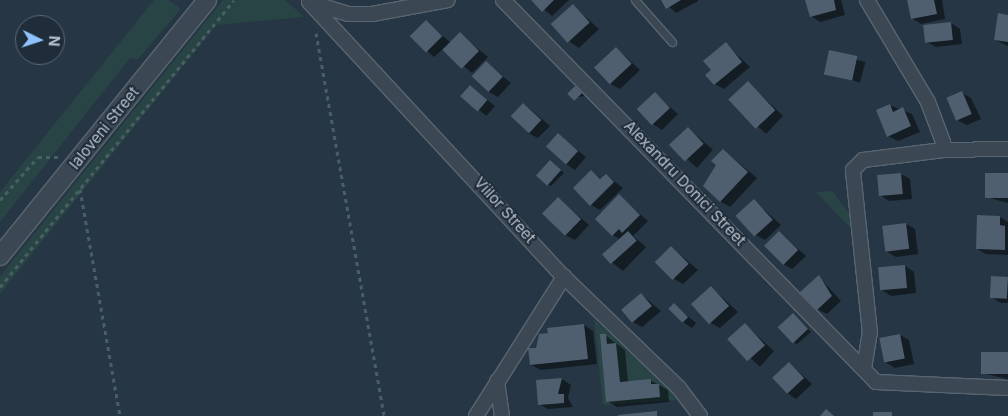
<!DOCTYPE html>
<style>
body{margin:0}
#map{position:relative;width:1008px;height:416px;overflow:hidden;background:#263644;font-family:Inter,sans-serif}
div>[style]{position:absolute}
.green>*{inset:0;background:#284445}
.shadow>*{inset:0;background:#0007;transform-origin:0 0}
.building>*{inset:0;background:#4f5f6f;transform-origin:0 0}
.path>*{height:3px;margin-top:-1.5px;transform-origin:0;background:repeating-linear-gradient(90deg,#476061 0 4px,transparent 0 8px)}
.roads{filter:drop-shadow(1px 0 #596571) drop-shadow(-1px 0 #596571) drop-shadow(0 1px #596571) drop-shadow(0 -1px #596571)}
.service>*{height:7px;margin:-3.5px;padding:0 3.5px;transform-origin:3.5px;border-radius:3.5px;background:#3b4753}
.minor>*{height:14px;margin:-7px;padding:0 7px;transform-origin:7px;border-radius:7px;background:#3b4753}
.tertiary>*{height:18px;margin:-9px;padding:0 9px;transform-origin:9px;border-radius:9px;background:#3b4753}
span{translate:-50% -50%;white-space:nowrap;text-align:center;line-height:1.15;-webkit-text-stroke:4px #1f2c39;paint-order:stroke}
.street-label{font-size:15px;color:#b8c2cd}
.north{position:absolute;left:15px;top:15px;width:50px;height:50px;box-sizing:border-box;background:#1f2c39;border:1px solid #5c6874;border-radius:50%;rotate:94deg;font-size:14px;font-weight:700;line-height:20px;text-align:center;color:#b8c2cd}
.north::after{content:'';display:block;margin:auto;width:18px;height:22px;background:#8fc2fb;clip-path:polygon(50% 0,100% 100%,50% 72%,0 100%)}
</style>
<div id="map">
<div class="green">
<i style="clip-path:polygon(154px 0,169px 0,181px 9px,138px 59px,130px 58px,0 222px,0 192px)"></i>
<i style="clip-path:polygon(223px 0,285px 0,304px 17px,216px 25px,0 294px,0 276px)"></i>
<i style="clip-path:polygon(832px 191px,851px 216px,853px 231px,816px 192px)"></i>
<i style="clip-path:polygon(594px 319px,674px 394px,677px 400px,603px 405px)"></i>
</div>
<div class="shadow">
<i style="clip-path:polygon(533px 0,569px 0,552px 16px)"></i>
<i style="clip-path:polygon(662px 0,698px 0,698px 1px,676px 13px)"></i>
<i style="clip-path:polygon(807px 0,841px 0,845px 15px,820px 22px,811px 16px)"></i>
<i style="clip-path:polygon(908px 0,942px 0,945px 19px,921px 24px,912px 18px)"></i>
<i style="clip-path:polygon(573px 6px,599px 29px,579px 48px,570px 42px)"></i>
<i style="clip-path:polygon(1008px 16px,1008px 46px,995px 40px)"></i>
<i style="clip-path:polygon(426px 22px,451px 43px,460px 34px,488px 57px,472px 73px,443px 49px,434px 57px,411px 36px)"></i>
<i style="clip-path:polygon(951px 23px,960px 29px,962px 44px,936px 47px,927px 42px)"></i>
<i style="clip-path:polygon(726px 44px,750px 67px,724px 89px,715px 84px,712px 70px)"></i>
<i style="clip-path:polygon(616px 48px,640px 70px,620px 89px,611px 84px)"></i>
<i style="left:830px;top:52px;width:37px;height:21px;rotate:16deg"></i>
<i style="clip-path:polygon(486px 63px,511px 83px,498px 97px,489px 92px)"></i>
<i style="left:748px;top:83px;width:48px;height:25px;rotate:43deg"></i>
<i style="left:471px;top:86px;width:31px;height:13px;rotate:40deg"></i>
<i style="clip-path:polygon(575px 88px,580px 91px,585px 96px,573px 98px)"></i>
<i style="clip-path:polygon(962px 93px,971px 98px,981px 119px,967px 125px,957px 120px)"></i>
<i style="clip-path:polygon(655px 94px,678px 114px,662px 130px,653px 124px)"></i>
<i style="clip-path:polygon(524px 104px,550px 126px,538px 138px,528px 133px)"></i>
<i style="clip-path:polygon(889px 105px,912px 114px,920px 132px,898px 141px,888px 136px)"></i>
<i style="left:688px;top:128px;width:33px;height:24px;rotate:41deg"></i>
<i style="clip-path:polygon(559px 135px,586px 157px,575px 170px,566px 164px)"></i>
<i style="clip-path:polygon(723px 150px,757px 178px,730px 207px,720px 201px,717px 165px)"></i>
<i style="clip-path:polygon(550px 161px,564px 173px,551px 186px,547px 184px)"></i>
<i style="clip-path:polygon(591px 172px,602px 179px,606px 175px,623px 188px,600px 210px,591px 205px)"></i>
<i style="clip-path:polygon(901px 174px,910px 179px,912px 199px,889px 201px,880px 195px)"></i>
<i style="clip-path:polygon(1008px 175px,1008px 203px,986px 197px)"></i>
<i style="clip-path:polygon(619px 196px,648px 221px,633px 236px,646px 247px,623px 271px,605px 257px,621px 240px,613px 235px)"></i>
<i style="clip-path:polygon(558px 199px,589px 225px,575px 240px,565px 235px)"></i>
<i style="clip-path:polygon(754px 201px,781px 225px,765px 240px,756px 235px)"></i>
<i style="clip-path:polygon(1000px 217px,1008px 222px,1008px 255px,986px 254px,977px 249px)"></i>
<i style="clip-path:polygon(906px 224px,915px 229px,918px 254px,896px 257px,886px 251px)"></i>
<i style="clip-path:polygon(779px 232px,806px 256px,792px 269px,783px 264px)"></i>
<i style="clip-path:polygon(671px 247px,698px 270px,683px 284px,674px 279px)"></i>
<i style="clip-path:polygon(905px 266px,914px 272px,916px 293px,891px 296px,882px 290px)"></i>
<i style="clip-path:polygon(819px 277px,841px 301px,827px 314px,817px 309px)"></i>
<i style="clip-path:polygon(1008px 278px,1008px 303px,1001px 303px,991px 297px)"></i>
<i style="clip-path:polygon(711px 287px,738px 312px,720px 328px,711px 323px)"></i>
<i style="clip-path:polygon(641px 294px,661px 311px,642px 327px,633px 322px)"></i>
<i style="clip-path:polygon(674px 305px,696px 323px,692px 328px,683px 322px)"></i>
<i style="clip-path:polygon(793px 314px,811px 332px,797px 344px,793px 342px)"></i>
<i style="clip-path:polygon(584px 325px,593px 331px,597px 364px,541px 370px,531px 365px,537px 349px)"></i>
<i style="left:745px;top:325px;width:39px;height:21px;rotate:42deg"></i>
<i style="clip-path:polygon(605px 335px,625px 350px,628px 382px,650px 380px,668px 390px,669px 402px,617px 407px,607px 401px)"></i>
<i style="clip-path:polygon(900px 335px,909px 340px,914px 364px,895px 368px,885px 362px)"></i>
<i style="clip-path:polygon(1008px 353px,1008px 379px,982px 373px)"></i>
<i style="clip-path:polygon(789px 363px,812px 384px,796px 399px,787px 393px)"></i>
<i style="clip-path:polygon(562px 379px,571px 385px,568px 398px,573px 407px,548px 409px,539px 404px,537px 381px)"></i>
</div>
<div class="building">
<i style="clip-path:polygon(531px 0,554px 0,542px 12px)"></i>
<i style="clip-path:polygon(661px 0,681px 0,666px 9px)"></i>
<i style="clip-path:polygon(805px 0,834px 0,836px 10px,810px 17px)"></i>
<i style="clip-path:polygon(907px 0,934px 0,937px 14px,911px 19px)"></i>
<i style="left:573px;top:4px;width:25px;height:30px;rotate:48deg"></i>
<i style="clip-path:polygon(998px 13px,1008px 15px,1008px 42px,994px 40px)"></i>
<i style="left:426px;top:20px;width:23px;height:23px;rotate:45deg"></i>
<i style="left:951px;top:22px;width:18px;height:28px;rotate:84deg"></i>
<i style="left:460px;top:32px;width:27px;height:25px;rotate:45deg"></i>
<i style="clip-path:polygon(726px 42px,742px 62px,714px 85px,705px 75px,711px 70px,703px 61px)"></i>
<i style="left:616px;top:47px;width:23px;height:30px;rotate:47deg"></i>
<i style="left:829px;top:50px;width:29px;height:25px;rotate:12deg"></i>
<i style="left:486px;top:61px;width:23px;height:21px;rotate:43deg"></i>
<i style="left:748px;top:81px;width:40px;height:27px;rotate:47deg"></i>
<i style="left:470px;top:85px;width:23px;height:15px;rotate:41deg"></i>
<i style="left:575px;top:86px;width:10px;height:11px;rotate:45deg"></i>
<i style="left:962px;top:91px;width:25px;height:17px;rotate:67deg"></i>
<i style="left:655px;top:92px;width:22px;height:25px;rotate:47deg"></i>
<i style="left:523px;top:103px;width:25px;height:18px;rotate:43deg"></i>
<i style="clip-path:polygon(890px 104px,893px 112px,903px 107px,911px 126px,887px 137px,876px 110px)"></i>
<i style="left:688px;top:127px;width:23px;height:26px;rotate:47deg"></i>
<i style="left:558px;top:133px;width:27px;height:18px;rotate:42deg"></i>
<i style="clip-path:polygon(723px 149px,748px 172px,720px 202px,703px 186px,716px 165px,711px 161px)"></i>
<i style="left:550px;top:160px;width:15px;height:21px;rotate:42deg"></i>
<i style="clip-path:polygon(591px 170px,600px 179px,606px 174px,614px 182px,590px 206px,573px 188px)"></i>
<i style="left:901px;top:173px;width:21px;height:24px;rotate:85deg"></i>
<i style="left:985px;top:173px;width:23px;height:25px"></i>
<i style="clip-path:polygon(619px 194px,640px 215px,622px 233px,619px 229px,612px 236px,595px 219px)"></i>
<i style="left:558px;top:197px;width:32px;height:23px;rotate:44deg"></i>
<i style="left:754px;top:199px;width:28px;height:25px;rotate:48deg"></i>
<i style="clip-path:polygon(977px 215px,1000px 216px,1000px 225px,1005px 226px,1005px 250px,976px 249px)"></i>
<i style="left:906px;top:223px;width:26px;height:24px;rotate:83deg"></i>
<i style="left:628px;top:231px;width:13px;height:35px;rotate:48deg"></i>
<i style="left:779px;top:231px;width:27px;height:21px;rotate:45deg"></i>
<i style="left:671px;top:246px;width:25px;height:23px;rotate:45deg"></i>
<i style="left:905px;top:265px;width:23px;height:27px;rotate:85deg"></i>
<i style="clip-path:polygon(819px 275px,832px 296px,817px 310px,800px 292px)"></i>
<i style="left:991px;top:276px;width:17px;height:22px;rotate:3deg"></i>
<i style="left:711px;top:286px;width:27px;height:27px;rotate:48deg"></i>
<i style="left:641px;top:293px;width:17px;height:26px;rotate:50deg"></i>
<i style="left:674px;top:303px;width:20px;height:8px;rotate:45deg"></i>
<i style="left:793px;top:313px;width:22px;height:21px;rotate:47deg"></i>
<i style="left:745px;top:323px;width:30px;height:24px;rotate:48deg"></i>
<i style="clip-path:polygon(584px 324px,588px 359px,530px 365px,528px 348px,536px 348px,539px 334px,548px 333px,547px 328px)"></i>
<i style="clip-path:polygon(600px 334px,606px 334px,607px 344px,616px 343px,620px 382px,651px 379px,651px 384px,659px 384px,660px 397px,606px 402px)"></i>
<i style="left:900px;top:334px;width:25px;height:21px;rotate:79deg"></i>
<i style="left:981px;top:352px;width:27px;height:22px"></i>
<i style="left:789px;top:362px;width:22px;height:23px;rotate:47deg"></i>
<i style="clip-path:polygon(562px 378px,558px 394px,564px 394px,564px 403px,538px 405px,536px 380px)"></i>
<i style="clip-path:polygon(826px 409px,834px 416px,820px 416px)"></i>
<i style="clip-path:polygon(657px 411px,657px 416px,618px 416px,618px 415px)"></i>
<i style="left:873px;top:412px;width:19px;height:4px"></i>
</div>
<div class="path">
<i style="left:316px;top:33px;width:389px;rotate:79.9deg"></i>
<i style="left:80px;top:189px;width:230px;rotate:80deg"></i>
<i style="left:0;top:200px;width:57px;rotate:-48.5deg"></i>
<i style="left:38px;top:157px;width:22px"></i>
<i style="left:0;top:287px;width:370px;rotate:-50.8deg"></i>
</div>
<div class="roads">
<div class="service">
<i style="left:635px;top:0;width:56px;rotate:48.6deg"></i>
</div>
<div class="minor">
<i style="left:503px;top:0;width:534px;rotate:45.68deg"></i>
<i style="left:876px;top:382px;width:132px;rotate:2.6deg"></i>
<i style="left:309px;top:2px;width:41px;rotate:17.1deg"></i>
<i style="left:348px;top:14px;width:24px"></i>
<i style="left:372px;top:14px;width:77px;rotate:-10.4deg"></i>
<i style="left:310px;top:3px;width:374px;rotate:47.2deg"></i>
<i style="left:564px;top:277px;width:160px;rotate:44deg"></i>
<i style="left:679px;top:388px;width:35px;rotate:53deg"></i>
<i style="left:943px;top:150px;width:65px;rotate:-0.9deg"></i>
<i style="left:864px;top:369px;width:36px;rotate:-81deg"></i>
<i style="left:870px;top:333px;width:164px;rotate:-96deg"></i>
<i style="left:853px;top:170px;width:14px;rotate:-45deg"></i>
<i style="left:863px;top:160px;width:81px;rotate:-7.1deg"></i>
<i style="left:943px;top:150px;width:8px;rotate:-90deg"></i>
<i style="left:943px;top:142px;width:43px;rotate:-110.6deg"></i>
<i style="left:928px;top:102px;width:119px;rotate:-120.9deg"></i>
<i style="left:497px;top:381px;width:35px;rotate:82deg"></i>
<i style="left:476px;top:416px;width:165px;rotate:-57.7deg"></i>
</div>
<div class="tertiary">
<i style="left:0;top:256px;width:329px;rotate:-51deg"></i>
</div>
</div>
<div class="street-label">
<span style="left:104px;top:128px;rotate:-51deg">Ialoveni Street</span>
<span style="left:685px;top:183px;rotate:46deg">Alexandru Donici Street</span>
<span style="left:505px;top:210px;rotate:48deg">Viilor Street</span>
</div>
<div class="north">N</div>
</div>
